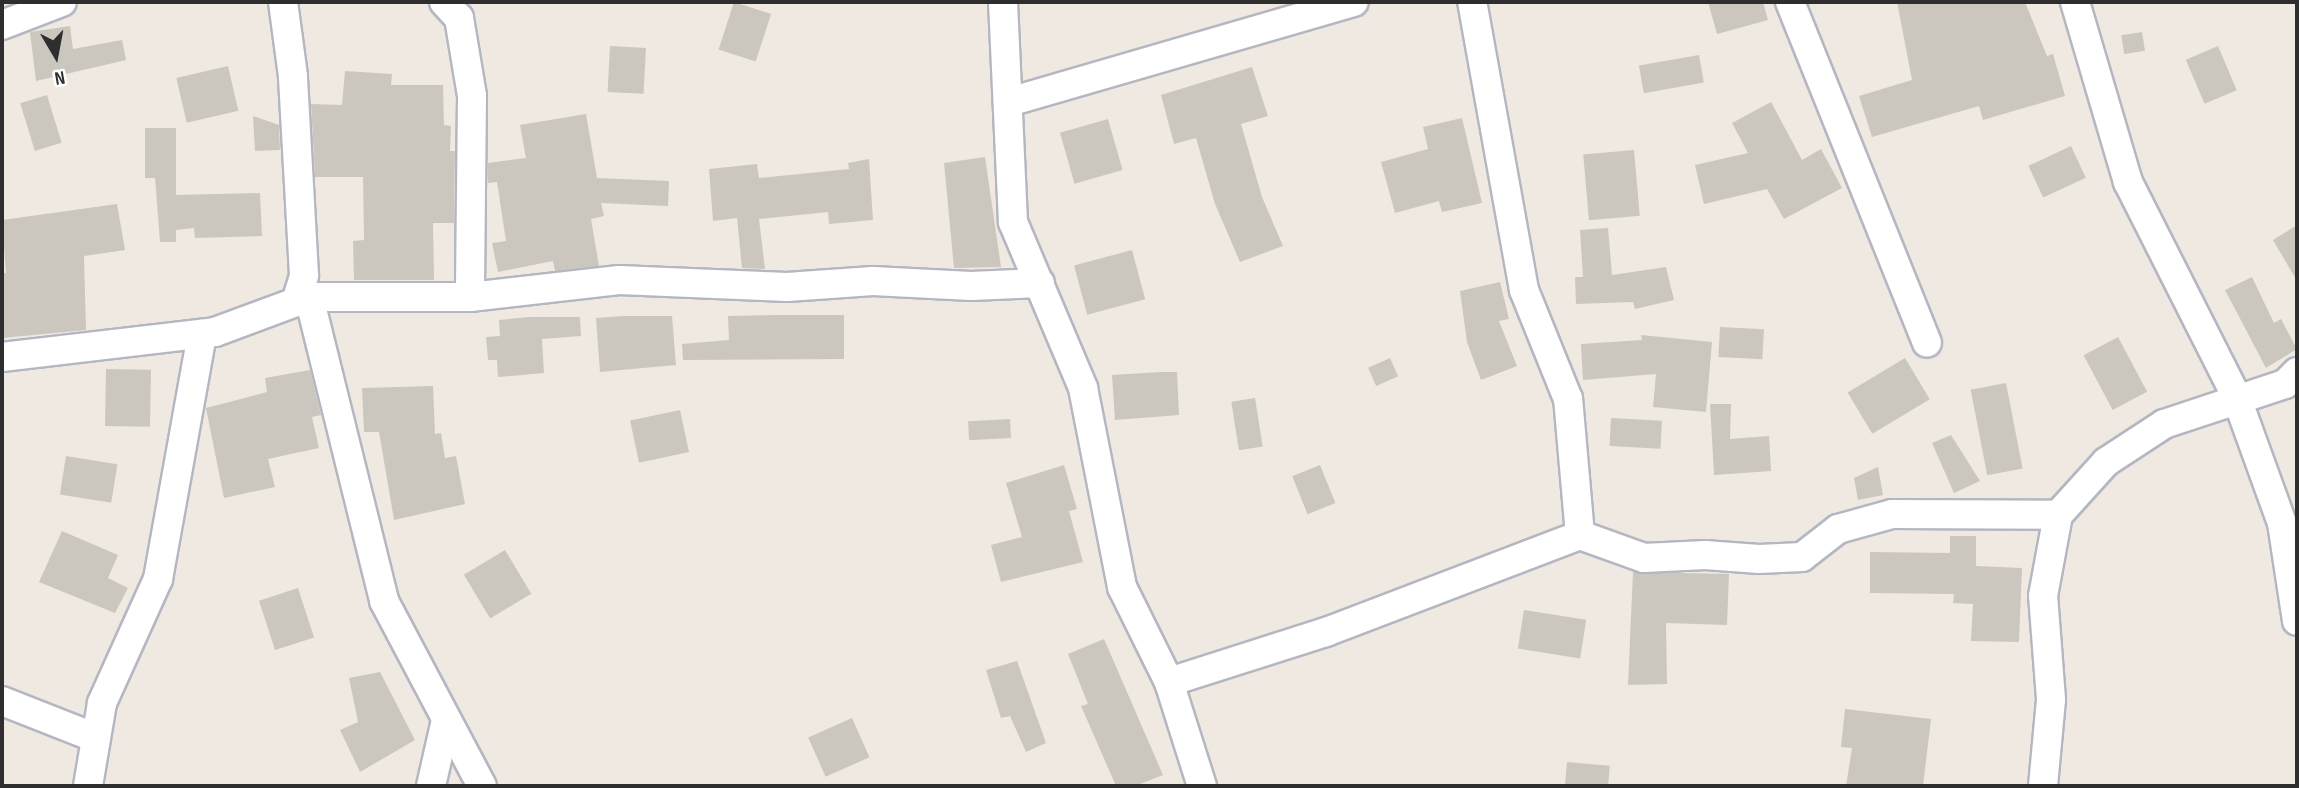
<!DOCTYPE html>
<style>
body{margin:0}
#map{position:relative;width:2299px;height:788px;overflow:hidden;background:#efe9e1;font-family:"Sofia Sans Condensed",sans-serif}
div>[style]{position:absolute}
.building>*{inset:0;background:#cbc7bf;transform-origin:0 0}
.roads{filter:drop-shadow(2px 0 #b4b7c1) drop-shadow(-2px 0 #b4b7c1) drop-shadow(0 2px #b4b7c1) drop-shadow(0 -2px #b4b7c1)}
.street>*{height:28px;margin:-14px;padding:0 14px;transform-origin:14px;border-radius:14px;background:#fff}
span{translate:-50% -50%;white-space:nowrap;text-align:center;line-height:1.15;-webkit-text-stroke:7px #fff;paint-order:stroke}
.frame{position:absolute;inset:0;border:4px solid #2e2e2e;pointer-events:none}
.north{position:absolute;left:21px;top:21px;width:70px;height:70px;-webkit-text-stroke:5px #fff;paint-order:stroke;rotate:170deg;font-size:19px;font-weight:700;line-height:28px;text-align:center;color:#2e2e2e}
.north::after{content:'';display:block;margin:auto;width:24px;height:32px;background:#2e2e2e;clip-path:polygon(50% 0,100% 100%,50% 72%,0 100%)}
</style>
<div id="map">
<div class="building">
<i style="left:734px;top:2px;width:39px;height:50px;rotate:18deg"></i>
<i style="clip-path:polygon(1708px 2px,1763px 2px,1768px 20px,1717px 34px)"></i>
<i style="clip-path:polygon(1897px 2px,2025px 2px,2047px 56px,2053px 54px,2065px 96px,1983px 120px,1979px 106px,1872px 137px,1859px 96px,1912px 80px)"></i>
<i style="clip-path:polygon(70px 26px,73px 49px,122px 40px,126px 60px,36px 81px,30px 32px)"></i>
<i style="left:2142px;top:32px;width:19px;height:21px;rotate:81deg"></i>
<i style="left:610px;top:46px;width:36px;height:46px;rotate:3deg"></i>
<i style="left:2218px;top:46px;width:48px;height:35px;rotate:67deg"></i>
<i style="left:1699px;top:55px;width:28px;height:61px;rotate:80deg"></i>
<i style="left:228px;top:66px;width:46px;height:53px;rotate:77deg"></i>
<i style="clip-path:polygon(1252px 67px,1268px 116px,1241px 124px,1262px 197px,1283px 246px,1240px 262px,1215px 204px,1196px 138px,1174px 144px,1161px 95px)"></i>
<i style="clip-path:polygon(345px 71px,392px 74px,391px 85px,443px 85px,444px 125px,451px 126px,450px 151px,455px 151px,454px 223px,433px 223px,434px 280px,354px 280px,353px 241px,364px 240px,363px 177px,315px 177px,311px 104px,342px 105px)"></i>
<i style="left:47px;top:95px;width:50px;height:28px;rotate:73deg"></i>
<i style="clip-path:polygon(1771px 102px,1802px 160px,1821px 149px,1842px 188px,1784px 219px,1767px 189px,1704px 204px,1695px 165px,1748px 153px,1732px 123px)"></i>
<i style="clip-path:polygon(586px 114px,597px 178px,669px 181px,668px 206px,601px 203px,604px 216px,591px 219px,599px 266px,555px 271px,553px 261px,498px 272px,492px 243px,506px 241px,497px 182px,488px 183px,488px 163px,526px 158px,520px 125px)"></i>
<i style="clip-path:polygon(253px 116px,279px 125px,280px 150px,255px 151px)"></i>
<i style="clip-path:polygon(1462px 118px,1482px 203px,1442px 212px,1439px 201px,1395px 213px,1381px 162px,1428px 149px,1423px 127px)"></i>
<i style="left:1108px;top:119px;width:53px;height:50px;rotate:74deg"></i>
<i style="clip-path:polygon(145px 128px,176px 128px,176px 195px,260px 193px,262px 236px,195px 238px,194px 228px,176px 230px,176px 242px,160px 242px,155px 178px,145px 178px)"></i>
<i style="left:2071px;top:146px;width:35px;height:47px;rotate:65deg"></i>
<i style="left:1634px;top:150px;width:66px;height:51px;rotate:85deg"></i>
<i style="clip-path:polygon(985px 157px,1001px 267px,954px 268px,944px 163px)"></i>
<i style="clip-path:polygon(869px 159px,873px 220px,829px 224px,828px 212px,759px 219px,765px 269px,742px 268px,737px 218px,713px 221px,709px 169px,757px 164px,759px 178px,849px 169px,848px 163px)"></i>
<i style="clip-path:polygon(117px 204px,125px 250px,84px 256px,86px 330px,2px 338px,2px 273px,6px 273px,2px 220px)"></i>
<i style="clip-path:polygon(2297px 225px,2297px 281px,2273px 240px)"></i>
<i style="clip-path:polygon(1608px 228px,1612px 275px,1666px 267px,1674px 300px,1635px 309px,1633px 302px,1576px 304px,1575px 277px,1583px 277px,1580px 230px)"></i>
<i style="left:1132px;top:250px;width:51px;height:60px;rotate:75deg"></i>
<i style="clip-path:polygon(2252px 277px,2274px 323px,2281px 319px,2297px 349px,2266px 368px,2225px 290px)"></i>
<i style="clip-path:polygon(1500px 282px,1509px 319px,1499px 321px,1517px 366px,1481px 380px,1467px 342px,1460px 291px)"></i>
<i style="clip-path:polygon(781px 315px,844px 315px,844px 359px,683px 360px,682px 344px,729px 340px,728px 316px)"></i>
<i style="clip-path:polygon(624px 316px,672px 316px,676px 365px,600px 372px,596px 318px)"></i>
<i style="clip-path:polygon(529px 317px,580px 317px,581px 336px,542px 339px,544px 373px,498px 377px,497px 360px,488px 360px,486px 337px,500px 336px,499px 320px)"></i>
<i style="left:1720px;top:327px;width:44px;height:30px;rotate:3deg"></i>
<i style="clip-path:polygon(1641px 335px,1712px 342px,1706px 412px,1653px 407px,1656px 374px,1583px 380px,1581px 344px,1642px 340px)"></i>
<i style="left:2118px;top:337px;width:62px;height:39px;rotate:62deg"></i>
<i style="left:1390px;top:358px;width:20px;height:24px;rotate:66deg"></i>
<i style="left:1905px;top:358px;width:48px;height:67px;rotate:59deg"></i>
<i style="left:106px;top:369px;width:45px;height:57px;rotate:1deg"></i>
<i style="clip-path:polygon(310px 370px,321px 415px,312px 417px,319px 448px,268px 459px,275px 487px,224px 498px,206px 408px,267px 392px,265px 378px)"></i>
<i style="clip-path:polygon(1161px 372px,1177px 372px,1179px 415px,1115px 420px,1112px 375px)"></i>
<i style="left:2006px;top:383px;width:87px;height:36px;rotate:79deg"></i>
<i style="clip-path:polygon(433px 386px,435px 434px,441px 433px,445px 458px,456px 456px,465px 504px,394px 520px,379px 432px,364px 432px,362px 388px)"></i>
<i style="left:1255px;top:398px;width:49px;height:24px;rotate:81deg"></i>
<i style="clip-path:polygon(1710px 404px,1731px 404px,1730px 439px,1769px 436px,1771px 471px,1714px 475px)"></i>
<i style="left:680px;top:410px;width:43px;height:51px;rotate:78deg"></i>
<i style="left:1611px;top:418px;width:51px;height:28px;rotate:3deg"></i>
<i style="left:1010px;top:419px;width:19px;height:42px;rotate:87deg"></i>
<i style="clip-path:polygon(1951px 435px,1980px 481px,1954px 493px,1932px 443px)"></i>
<i style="left:66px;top:456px;width:52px;height:39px;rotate:9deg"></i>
<i style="clip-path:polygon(1064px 465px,1077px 509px,1069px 511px,1083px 562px,1001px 582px,991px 545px,1022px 537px,1006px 483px)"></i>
<i style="left:1320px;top:465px;width:41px;height:30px;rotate:68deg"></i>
<i style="clip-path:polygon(1878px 467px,1883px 495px,1858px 500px,1854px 478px)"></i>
<i style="clip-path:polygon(62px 531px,118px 555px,108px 578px,128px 588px,115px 613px,39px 582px)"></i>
<i style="clip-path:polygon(1950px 536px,1976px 536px,1976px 566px,2022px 568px,2019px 642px,1971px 641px,1973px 604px,1953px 603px,1954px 594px,1870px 593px,1870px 552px,1950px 553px)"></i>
<i style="left:505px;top:550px;width:51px;height:48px;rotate:59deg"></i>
<i style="clip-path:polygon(1633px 572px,1729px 574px,1727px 625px,1666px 623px,1667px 684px,1628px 685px)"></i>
<i style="left:298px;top:588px;width:52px;height:41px;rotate:72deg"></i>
<i style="left:1524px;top:610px;width:63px;height:39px;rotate:9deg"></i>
<i style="clip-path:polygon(1104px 639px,1163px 775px,1135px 786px,1116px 786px,1081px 706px,1088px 704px,1068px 654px)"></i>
<i style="clip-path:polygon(1017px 661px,1046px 743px,1026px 752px,1010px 716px,1001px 718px,986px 670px)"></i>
<i style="clip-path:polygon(380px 672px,415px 740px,360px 772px,340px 730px,358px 722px,349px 678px)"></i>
<i style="clip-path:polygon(1845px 709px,1931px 719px,1923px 786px,1846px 786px,1852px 748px,1841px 747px)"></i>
<i style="left:852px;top:718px;width:43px;height:48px;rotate:66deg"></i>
<i style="left:1567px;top:762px;width:43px;height:22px;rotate:5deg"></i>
</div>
<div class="roads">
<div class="street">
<i style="left:444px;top:2px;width:22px;rotate:47deg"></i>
<i style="left:459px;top:18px;width:79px;rotate:80.5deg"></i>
<i style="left:472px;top:96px;width:201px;rotate:90.6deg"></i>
<i style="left:1003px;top:2px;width:220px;rotate:87.4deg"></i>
<i style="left:1013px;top:222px;width:180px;rotate:67.1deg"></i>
<i style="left:1083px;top:388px;width:203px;rotate:78.9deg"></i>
<i style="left:1122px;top:587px;width:106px;rotate:63.7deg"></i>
<i style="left:1169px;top:682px;width:109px;rotate:72.4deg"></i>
<i style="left:1790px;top:2px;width:367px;rotate:68.1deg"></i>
<i style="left:2075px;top:2px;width:188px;rotate:73.6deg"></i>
<i style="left:2128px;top:182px;width:240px;rotate:63.2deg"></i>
<i style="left:2236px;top:396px;width:135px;rotate:70.1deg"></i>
<i style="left:2282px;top:523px;width:99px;rotate:81.3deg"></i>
<i style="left:2px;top:25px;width:64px;rotate:-21deg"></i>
<i style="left:1009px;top:102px;width:359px;rotate:-16.2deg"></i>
<i style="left:300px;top:297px;width:170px"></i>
<i style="left:470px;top:297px;width:150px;rotate:-6.5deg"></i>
<i style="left:619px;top:280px;width:168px;rotate:2.4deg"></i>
<i style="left:787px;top:287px;width:86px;rotate:-4deg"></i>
<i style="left:873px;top:281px;width:98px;rotate:2.9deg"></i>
<i style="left:971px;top:286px;width:69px;rotate:-2.5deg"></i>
<i style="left:309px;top:297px;width:313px;rotate:76.1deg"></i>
<i style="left:384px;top:601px;width:209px;rotate:62.1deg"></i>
<i style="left:2px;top:357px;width:214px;rotate:-6.7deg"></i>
<i style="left:215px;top:332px;width:86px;rotate:-20.3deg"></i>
<i style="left:296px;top:302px;width:28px;rotate:-73deg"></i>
<i style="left:304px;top:275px;width:199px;rotate:-93.2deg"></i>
<i style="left:293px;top:76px;width:75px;rotate:-97.7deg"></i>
<i style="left:1580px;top:535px;width:68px;rotate:19.8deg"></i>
<i style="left:1644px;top:558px;width:61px;rotate:-2.8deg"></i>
<i style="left:1705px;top:555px;width:54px;rotate:4.2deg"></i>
<i style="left:1759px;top:559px;width:43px;rotate:-2.7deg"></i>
<i style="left:1802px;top:557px;width:46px;rotate:-37.9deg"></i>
<i style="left:1838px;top:529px;width:56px;rotate:-15.5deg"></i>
<i style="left:1892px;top:514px;width:166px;rotate:0.3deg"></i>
<i style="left:1169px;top:682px;width:165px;rotate:-17.7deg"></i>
<i style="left:1326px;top:632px;width:272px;rotate:-20.9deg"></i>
<i style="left:1580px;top:535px;width:137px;rotate:-95deg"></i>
<i style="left:1568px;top:399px;width:118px;rotate:-112deg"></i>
<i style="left:1524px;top:290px;width:293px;rotate:-100.2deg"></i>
<i style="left:2px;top:701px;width:101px;rotate:21.5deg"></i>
<i style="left:88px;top:786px;width:84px;rotate:-80.4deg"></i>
<i style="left:102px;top:703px;width:136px;rotate:-65.7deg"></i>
<i style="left:158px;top:579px;width:249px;rotate:-79.8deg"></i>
<i style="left:431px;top:786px;width:68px;rotate:-77.2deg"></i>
<i style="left:2043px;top:786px;width:87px;rotate:-84.7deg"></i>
<i style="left:2051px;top:699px;width:103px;rotate:-94.4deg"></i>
<i style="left:2043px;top:596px;width:82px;rotate:-79.5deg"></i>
<i style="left:2058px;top:515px;width:72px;rotate:-47.8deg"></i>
<i style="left:2106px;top:462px;width:69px;rotate:-33.2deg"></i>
<i style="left:2164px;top:424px;width:127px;rotate:-18.3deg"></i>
<i style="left:2285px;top:384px;width:17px;rotate:-45deg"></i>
</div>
</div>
<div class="frame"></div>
<div class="north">N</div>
</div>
